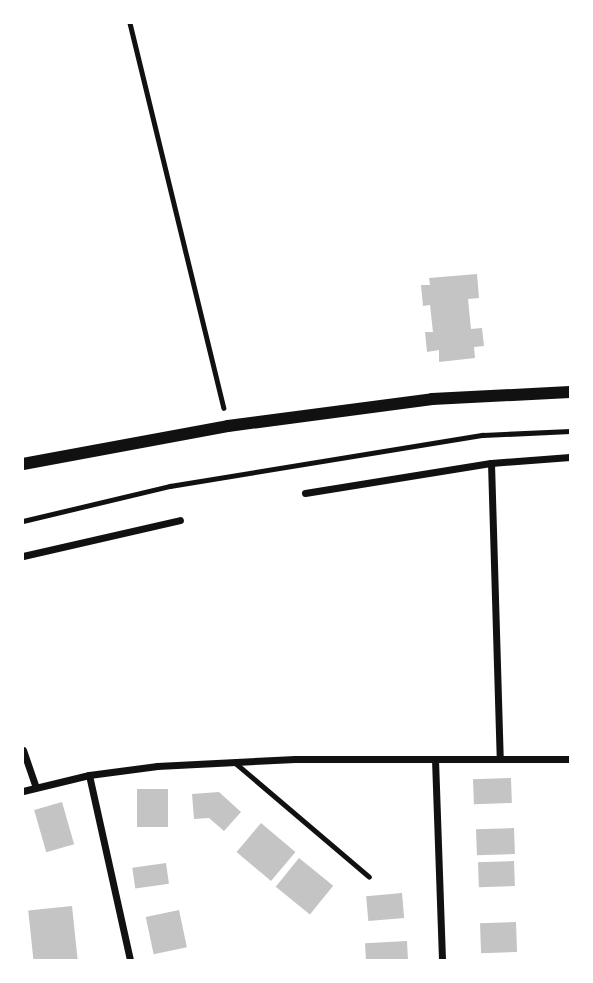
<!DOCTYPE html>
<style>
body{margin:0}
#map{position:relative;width:593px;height:983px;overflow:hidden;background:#fff;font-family:Signika,sans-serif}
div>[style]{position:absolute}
.building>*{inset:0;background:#c4c4c4;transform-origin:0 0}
.path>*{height:4.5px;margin:-2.25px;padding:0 2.25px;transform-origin:2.25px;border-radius:2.25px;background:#111}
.service>*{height:5px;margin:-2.5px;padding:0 2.5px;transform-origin:2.5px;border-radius:2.5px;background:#111}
.minor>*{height:7px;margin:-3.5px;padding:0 3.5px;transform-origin:3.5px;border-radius:3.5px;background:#111}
.tertiary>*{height:12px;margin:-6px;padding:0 6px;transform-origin:6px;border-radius:6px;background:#111}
span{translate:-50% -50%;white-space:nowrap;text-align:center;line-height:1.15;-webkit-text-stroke:7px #fff;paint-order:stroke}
.frame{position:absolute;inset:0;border:24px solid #fff;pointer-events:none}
</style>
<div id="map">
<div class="building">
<i style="clip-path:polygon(477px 274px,479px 298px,468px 299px,471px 329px,482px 328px,484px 346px,474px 347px,475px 358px,439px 362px,439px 350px,427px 352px,425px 332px,433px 332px,430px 305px,423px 306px,421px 285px,430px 285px,429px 278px)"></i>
<i style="left:511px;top:778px;width:25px;height:38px;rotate:88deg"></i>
<i style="left:168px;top:789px;width:38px;height:31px;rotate:90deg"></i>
<i style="clip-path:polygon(219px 792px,241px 812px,224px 831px,209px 818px,194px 819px,192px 794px)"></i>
<i style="left:62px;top:802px;width:44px;height:29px;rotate:74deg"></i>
<i style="left:261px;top:823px;width:45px;height:38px;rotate:40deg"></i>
<i style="left:514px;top:828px;width:26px;height:38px;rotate:88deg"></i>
<i style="left:299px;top:858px;width:44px;height:37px;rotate:39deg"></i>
<i style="left:514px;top:861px;width:25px;height:36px;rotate:88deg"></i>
<i style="left:166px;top:863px;width:21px;height:34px;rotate:82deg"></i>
<i style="left:402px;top:893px;width:25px;height:36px;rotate:85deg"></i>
<i style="left:72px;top:906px;width:54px;height:44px;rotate:84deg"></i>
<i style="left:179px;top:910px;width:38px;height:34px;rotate:78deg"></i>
<i style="left:516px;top:922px;width:30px;height:36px;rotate:88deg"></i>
<i style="left:407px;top:941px;width:19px;height:42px;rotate:87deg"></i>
</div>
<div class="path">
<i style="left:130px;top:23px;width:396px;rotate:76.3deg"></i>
<i style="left:23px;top:521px;width:151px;rotate:-13.4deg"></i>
<i style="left:170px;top:486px;width:317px;rotate:-9.3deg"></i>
<i style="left:483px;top:435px;width:87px;rotate:-2.6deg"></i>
</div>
<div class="service">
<i style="left:234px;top:762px;width:177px;rotate:40.4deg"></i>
</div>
<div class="minor">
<i style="left:491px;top:463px;width:295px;rotate:88.3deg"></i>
<i style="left:305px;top:493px;width:188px;rotate:-9.2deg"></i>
<i style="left:491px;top:463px;width:79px;rotate:-4.3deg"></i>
<i style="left:23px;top:556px;width:161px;rotate:-12.9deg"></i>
<i style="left:23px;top:750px;width:39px;rotate:71deg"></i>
<i style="left:435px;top:759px;width:201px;rotate:88deg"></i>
<i style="left:89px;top:775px;width:189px;rotate:77.5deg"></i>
<i style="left:23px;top:791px;width:68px;rotate:-13.6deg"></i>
<i style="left:89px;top:775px;width:69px;rotate:-7.5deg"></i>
<i style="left:157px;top:766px;width:138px;rotate:-2.9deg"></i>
<i style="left:295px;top:759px;width:275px"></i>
</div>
<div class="tertiary">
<i style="left:23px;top:464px;width:208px;rotate:-10.5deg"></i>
<i style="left:228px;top:426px;width:206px;rotate:-7.5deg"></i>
<i style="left:432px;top:399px;width:138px;rotate:-2.9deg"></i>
</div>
<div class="frame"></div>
</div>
